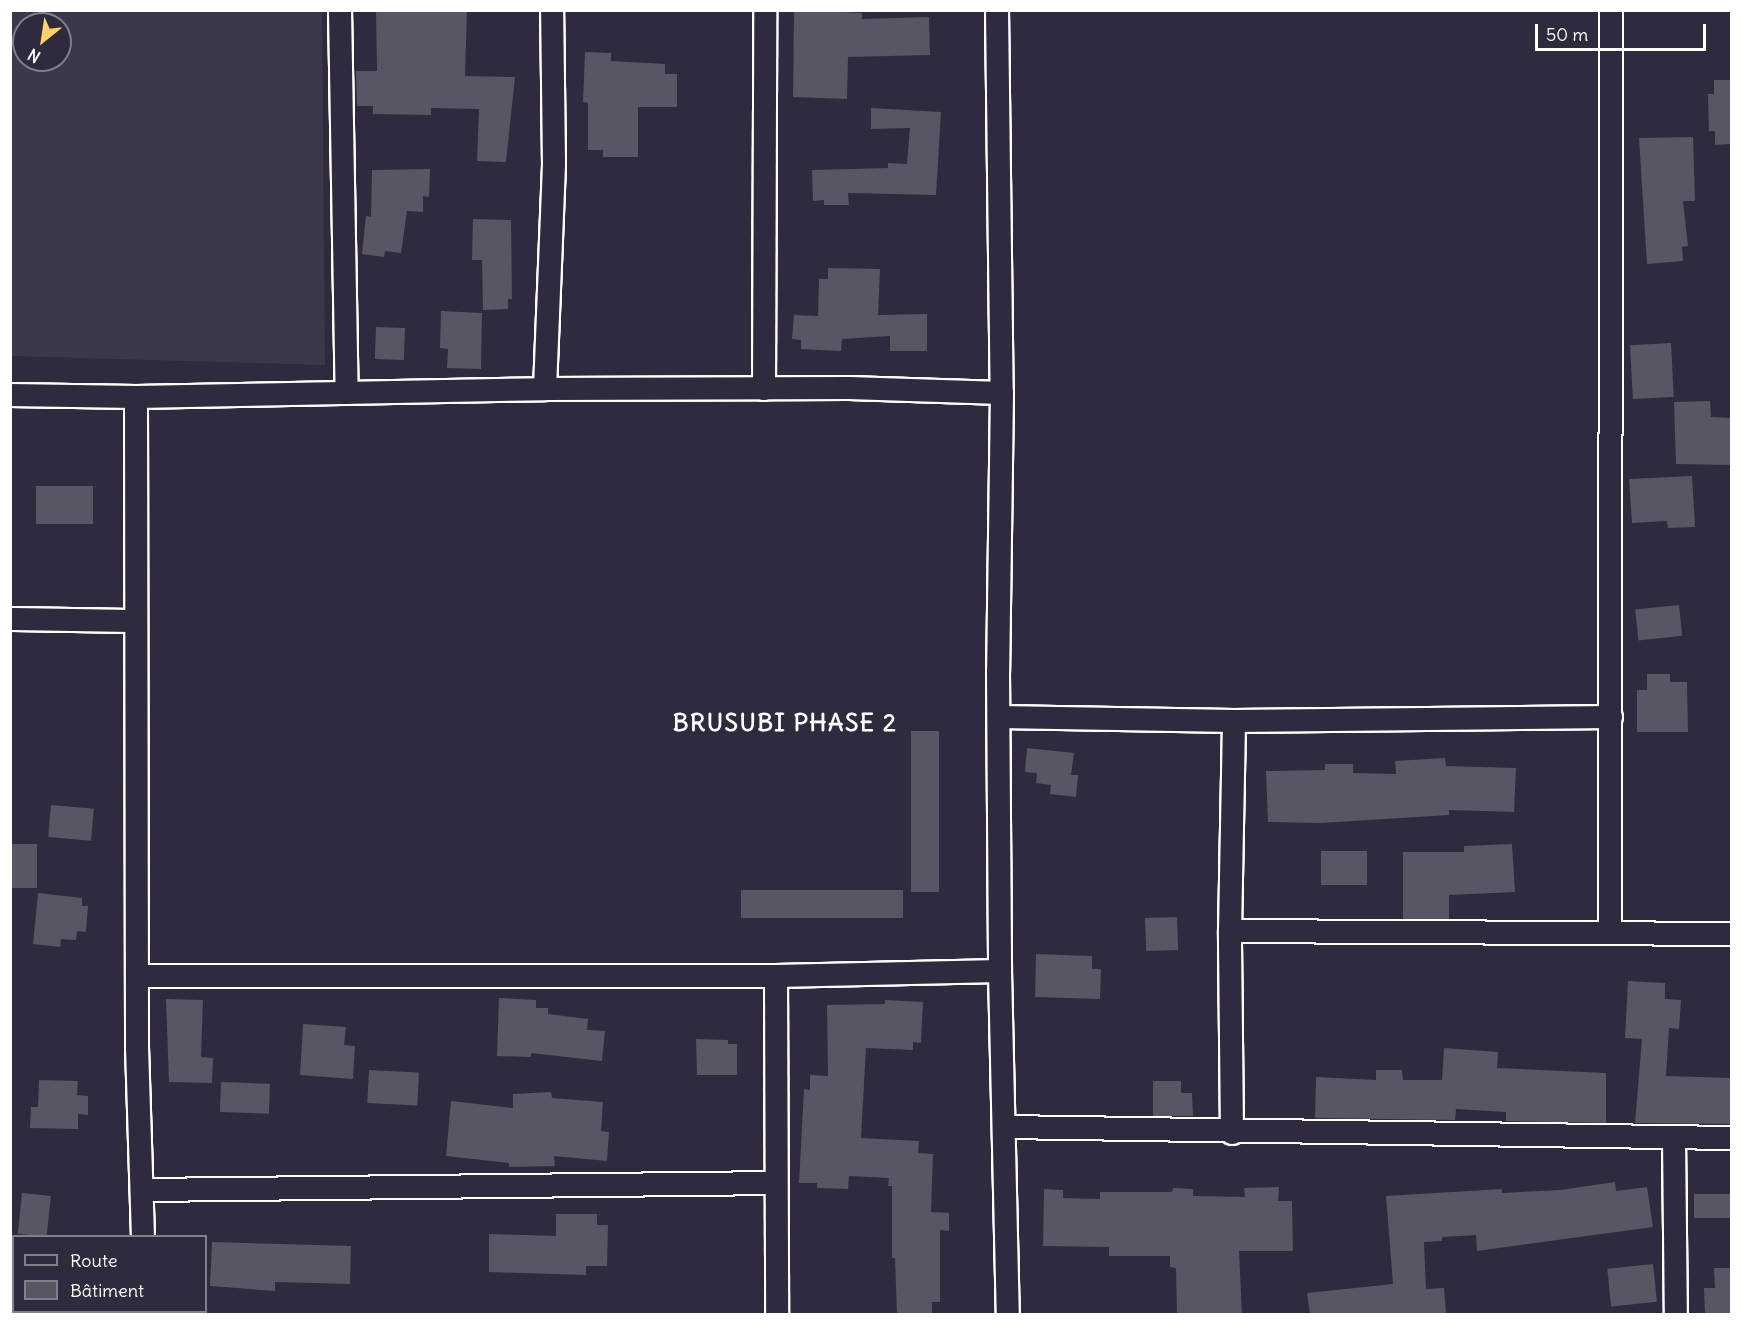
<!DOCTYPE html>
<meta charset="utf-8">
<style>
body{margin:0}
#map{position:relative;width:1742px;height:1325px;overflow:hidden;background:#2f2a3d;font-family:Delius,sans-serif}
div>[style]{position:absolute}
.built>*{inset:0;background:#3c3749}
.building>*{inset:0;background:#595564;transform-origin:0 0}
.roads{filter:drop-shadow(2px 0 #fff) drop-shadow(-2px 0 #fff) drop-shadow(0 2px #fff) drop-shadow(0 -2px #fff)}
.street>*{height:22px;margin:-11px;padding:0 11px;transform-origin:11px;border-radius:11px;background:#2f2a3d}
span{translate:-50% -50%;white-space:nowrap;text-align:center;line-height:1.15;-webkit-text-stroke:6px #2f2a3d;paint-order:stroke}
.district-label{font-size:24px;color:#fff;font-weight:700;letter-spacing:1.5px}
.frame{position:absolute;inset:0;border:12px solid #fff;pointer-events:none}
.legend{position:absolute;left:12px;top:1235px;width:195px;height:78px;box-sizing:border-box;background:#2f2a3d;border:2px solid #827f8b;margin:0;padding:8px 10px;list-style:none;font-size:18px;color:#fff}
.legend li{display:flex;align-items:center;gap:12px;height:30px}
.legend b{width:30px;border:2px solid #827f8b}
.north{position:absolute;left:12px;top:12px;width:60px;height:60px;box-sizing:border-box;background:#2f2a3d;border:2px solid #827f8b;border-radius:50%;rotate:210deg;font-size:16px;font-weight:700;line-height:24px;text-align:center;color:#fff}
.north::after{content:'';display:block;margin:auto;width:21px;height:27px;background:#ffd166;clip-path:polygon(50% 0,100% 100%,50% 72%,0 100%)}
.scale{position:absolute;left:1535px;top:24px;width:171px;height:27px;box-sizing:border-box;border:3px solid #fff;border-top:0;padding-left:8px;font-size:18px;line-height:21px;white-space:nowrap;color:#fff;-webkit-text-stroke:4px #2f2a3d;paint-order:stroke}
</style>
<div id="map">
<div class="built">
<i style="clip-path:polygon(evenodd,11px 10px,322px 11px,325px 365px,11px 356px,11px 10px,24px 24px,60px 24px,60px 60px,24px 60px,24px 24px)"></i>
</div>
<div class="building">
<i style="clip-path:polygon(467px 10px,465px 76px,515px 77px,506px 162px,477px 161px,479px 109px,431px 108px,431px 115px,373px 114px,373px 106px,357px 106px,356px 71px,377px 71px,376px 11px)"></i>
<i style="clip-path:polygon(794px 10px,862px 13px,862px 19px,929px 17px,930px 55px,848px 57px,847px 99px,793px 97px)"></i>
<i style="clip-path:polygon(585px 52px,611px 53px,611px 61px,665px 64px,665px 74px,677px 74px,677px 107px,638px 107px,638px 157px,603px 157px,603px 150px,588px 150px,588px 103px,583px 102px)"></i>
<i style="clip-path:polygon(1714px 80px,1731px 80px,1731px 144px,1715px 145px,1715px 131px,1709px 131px,1708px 94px,1714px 94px)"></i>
<i style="clip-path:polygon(871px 108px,941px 112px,936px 195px,848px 193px,849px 205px,824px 205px,824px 200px,813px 201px,812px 170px,888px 168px,888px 163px,907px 164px,910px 128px,871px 129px)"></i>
<i style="clip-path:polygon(1693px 137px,1695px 201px,1683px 201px,1688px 246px,1682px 247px,1683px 261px,1647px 264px,1639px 138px)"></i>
<i style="clip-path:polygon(430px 169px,429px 197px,423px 196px,423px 212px,407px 211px,401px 253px,385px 251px,384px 257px,362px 254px,366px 216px,371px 217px,372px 170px)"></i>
<i style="clip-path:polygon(473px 219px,511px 220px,512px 299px,508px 299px,508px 309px,483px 310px,482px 260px,472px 260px)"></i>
<i style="clip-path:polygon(828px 268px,880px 269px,878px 315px,927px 314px,927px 351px,890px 351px,890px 336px,842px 339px,841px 351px,801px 349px,801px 340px,792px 339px,794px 315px,818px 316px,819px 279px,828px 279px)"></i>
<i style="clip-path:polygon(441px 311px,482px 313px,481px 369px,447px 368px,448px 349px,440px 348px)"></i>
<i style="left:376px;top:327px;width:29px;height:32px;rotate:2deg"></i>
<i style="left:1671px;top:343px;width:54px;height:41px;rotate:87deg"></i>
<i style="clip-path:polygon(1710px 401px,1711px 417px,1731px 418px,1731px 465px,1676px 464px,1674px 402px)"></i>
<i style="clip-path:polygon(1692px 476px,1695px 527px,1668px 528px,1667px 521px,1632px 523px,1629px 479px)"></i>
<i style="left:36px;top:486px;width:57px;height:38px"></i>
<i style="left:1679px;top:605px;width:31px;height:44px;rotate:84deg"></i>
<i style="clip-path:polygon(1647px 674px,1670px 674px,1670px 682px,1687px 682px,1688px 732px,1637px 732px,1637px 690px,1647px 690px)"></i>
<i style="left:911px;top:731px;width:28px;height:161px"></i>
<i style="clip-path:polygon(1027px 748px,1074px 753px,1071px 775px,1078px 775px,1076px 797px,1050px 794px,1051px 785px,1036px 783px,1037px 773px,1025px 772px)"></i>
<i style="clip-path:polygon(1445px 758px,1446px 766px,1516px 768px,1514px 812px,1449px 810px,1449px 815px,1321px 823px,1268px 822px,1266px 771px,1325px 770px,1325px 764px,1353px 764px,1353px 773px,1396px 774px,1395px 761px)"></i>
<i style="left:51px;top:805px;width:43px;height:32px;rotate:5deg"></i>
<i style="left:10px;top:844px;width:27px;height:44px"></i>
<i style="clip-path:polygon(1512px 844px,1515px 892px,1449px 895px,1449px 919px,1403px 919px,1403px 852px,1464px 852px,1464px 846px)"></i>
<i style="left:1321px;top:851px;width:46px;height:34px"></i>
<i style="left:741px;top:890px;width:162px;height:28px"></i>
<i style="clip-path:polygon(38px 893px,82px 898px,82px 906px,88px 906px,86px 932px,77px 931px,76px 940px,61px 939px,60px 947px,33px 944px)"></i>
<i style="left:1177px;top:917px;width:33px;height:32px;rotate:88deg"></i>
<i style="clip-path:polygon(1036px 954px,1092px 956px,1092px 969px,1101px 969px,1100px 999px,1035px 997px)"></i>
<i style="clip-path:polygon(1628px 981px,1665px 983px,1665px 999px,1681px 1000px,1679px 1029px,1669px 1028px,1666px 1076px,1731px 1078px,1731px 1124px,1635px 1123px,1642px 1039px,1625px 1038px)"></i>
<i style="clip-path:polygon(499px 998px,536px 1000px,536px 1008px,548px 1008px,548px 1014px,588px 1019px,587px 1030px,605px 1031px,602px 1061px,531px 1053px,531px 1057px,497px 1056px)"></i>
<i style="clip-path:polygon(166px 999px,203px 1000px,201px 1057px,213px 1058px,212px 1083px,169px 1082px)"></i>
<i style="clip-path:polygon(885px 1000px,923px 1002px,921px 1043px,913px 1042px,913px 1050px,866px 1048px,861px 1138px,919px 1141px,918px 1153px,933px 1154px,931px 1212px,949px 1213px,949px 1231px,940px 1230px,940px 1302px,932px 1302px,932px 1314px,897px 1314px,895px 1258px,892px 1258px,892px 1186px,888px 1186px,889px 1178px,849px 1176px,848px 1189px,817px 1188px,817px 1183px,799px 1183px,804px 1089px,810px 1090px,810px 1075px,828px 1076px,827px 1005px,885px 1004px)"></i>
<i style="clip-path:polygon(303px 1024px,346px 1027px,344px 1045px,355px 1046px,353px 1079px,300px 1075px)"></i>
<i style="clip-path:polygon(696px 1039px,728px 1040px,728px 1044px,737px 1044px,737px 1075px,697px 1075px)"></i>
<i style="clip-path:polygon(1444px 1048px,1498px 1052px,1497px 1068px,1606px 1073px,1606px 1123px,1506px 1121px,1506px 1112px,1456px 1109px,1455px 1120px,1315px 1118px,1316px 1077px,1376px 1080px,1376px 1070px,1402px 1070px,1403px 1080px,1442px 1080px)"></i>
<i style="left:369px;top:1070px;width:50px;height:33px;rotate:3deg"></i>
<i style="clip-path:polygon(39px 1080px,78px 1081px,77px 1095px,88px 1096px,88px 1115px,78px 1114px,78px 1129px,30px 1128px,31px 1107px,38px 1107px)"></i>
<i style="clip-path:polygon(1153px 1081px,1181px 1081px,1181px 1093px,1192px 1093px,1193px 1116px,1153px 1116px)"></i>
<i style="left:221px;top:1082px;width:49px;height:30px;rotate:2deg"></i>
<i style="clip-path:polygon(551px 1092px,552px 1098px,603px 1102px,601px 1131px,609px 1132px,607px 1161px,554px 1156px,555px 1166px,509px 1167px,509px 1163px,446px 1156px,451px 1101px,513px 1108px,513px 1094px)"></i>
<i style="clip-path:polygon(1615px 1182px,1616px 1191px,1647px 1187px,1653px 1227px,1477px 1251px,1476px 1235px,1442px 1237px,1442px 1241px,1424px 1242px,1426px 1289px,1444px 1288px,1446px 1314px,1310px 1314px,1307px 1293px,1393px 1284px,1386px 1196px,1502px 1189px,1502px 1193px,1560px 1190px)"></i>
<i style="clip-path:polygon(1279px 1187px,1278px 1201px,1292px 1201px,1293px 1251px,1239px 1251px,1242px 1314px,1177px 1314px,1176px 1268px,1170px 1267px,1170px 1256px,1109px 1256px,1109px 1247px,1043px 1246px,1044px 1189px,1063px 1190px,1063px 1198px,1100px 1199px,1100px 1192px,1172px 1192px,1173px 1188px,1193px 1189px,1193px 1196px,1245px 1197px,1244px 1188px)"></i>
<i style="left:22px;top:1193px;width:29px;height:41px;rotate:6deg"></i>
<i style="left:1731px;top:1194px;width:24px;height:37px;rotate:90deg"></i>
<i style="clip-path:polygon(556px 1214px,597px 1214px,597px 1225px,608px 1225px,607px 1266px,586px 1266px,586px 1275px,489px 1272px,489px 1234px,556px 1236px)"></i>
<i style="clip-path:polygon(212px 1242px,351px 1246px,350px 1284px,275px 1282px,275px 1291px,210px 1286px)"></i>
<i style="left:1653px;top:1264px;width:38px;height:46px;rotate:84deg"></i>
<i style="clip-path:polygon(1714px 1268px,1731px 1268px,1731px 1314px,1705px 1314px,1704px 1288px,1715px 1288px)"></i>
</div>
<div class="roads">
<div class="street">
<i style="left:340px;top:10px;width:383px;rotate:89deg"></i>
<i style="left:997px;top:10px;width:383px;rotate:89.3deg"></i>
<i style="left:1002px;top:393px;width:279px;rotate:90.8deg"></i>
<i style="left:998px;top:672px;width:299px;rotate:89.6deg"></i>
<i style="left:1000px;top:971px;width:343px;rotate:88.7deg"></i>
<i style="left:545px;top:389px;width:225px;rotate:-87.7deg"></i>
<i style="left:554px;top:164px;width:154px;rotate:-90.7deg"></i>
<i style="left:764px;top:389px;width:379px;rotate:-89.8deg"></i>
<i style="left:10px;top:395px;width:126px;rotate:0.9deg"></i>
<i style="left:136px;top:397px;width:409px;rotate:-1.1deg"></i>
<i style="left:545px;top:389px;width:304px;rotate:-0.2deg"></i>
<i style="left:849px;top:388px;width:153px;rotate:1.9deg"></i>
<i style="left:136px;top:397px;width:650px;rotate:89.91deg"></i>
<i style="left:137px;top:1047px;width:189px;rotate:88.2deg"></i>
<i style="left:10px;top:619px;width:125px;rotate:0.9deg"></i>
<i style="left:999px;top:717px;width:235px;rotate:1deg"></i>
<i style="left:1234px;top:721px;width:377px;rotate:-0.6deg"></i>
<i style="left:1230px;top:931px;width:502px;rotate:0.34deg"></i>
<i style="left:1610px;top:933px;width:923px;rotate:-89.94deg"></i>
<i style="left:137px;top:976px;width:639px"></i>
<i style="left:776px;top:976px;width:224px;rotate:-1.3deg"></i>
<i style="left:776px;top:976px;width:338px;rotate:89.8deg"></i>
<i style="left:1005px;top:1127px;width:727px;rotate:0.87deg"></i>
<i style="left:1232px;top:1133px;width:202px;rotate:-90.6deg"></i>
<i style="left:1230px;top:931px;width:210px;rotate:-88.9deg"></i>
<i style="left:1674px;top:1137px;width:177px;rotate:89.4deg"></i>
<i style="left:143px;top:1190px;width:633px;rotate:-0.63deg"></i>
<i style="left:142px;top:1314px;width:2px;rotate:-90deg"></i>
</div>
</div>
<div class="district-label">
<span style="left:785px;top:723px">BRUSUBI PHASE 2</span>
</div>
<div class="frame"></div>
<ul class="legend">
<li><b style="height:8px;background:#2f2a3d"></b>Route</li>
<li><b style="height:16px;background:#595564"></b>Bâtiment</li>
</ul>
<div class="north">N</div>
<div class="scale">50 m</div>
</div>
